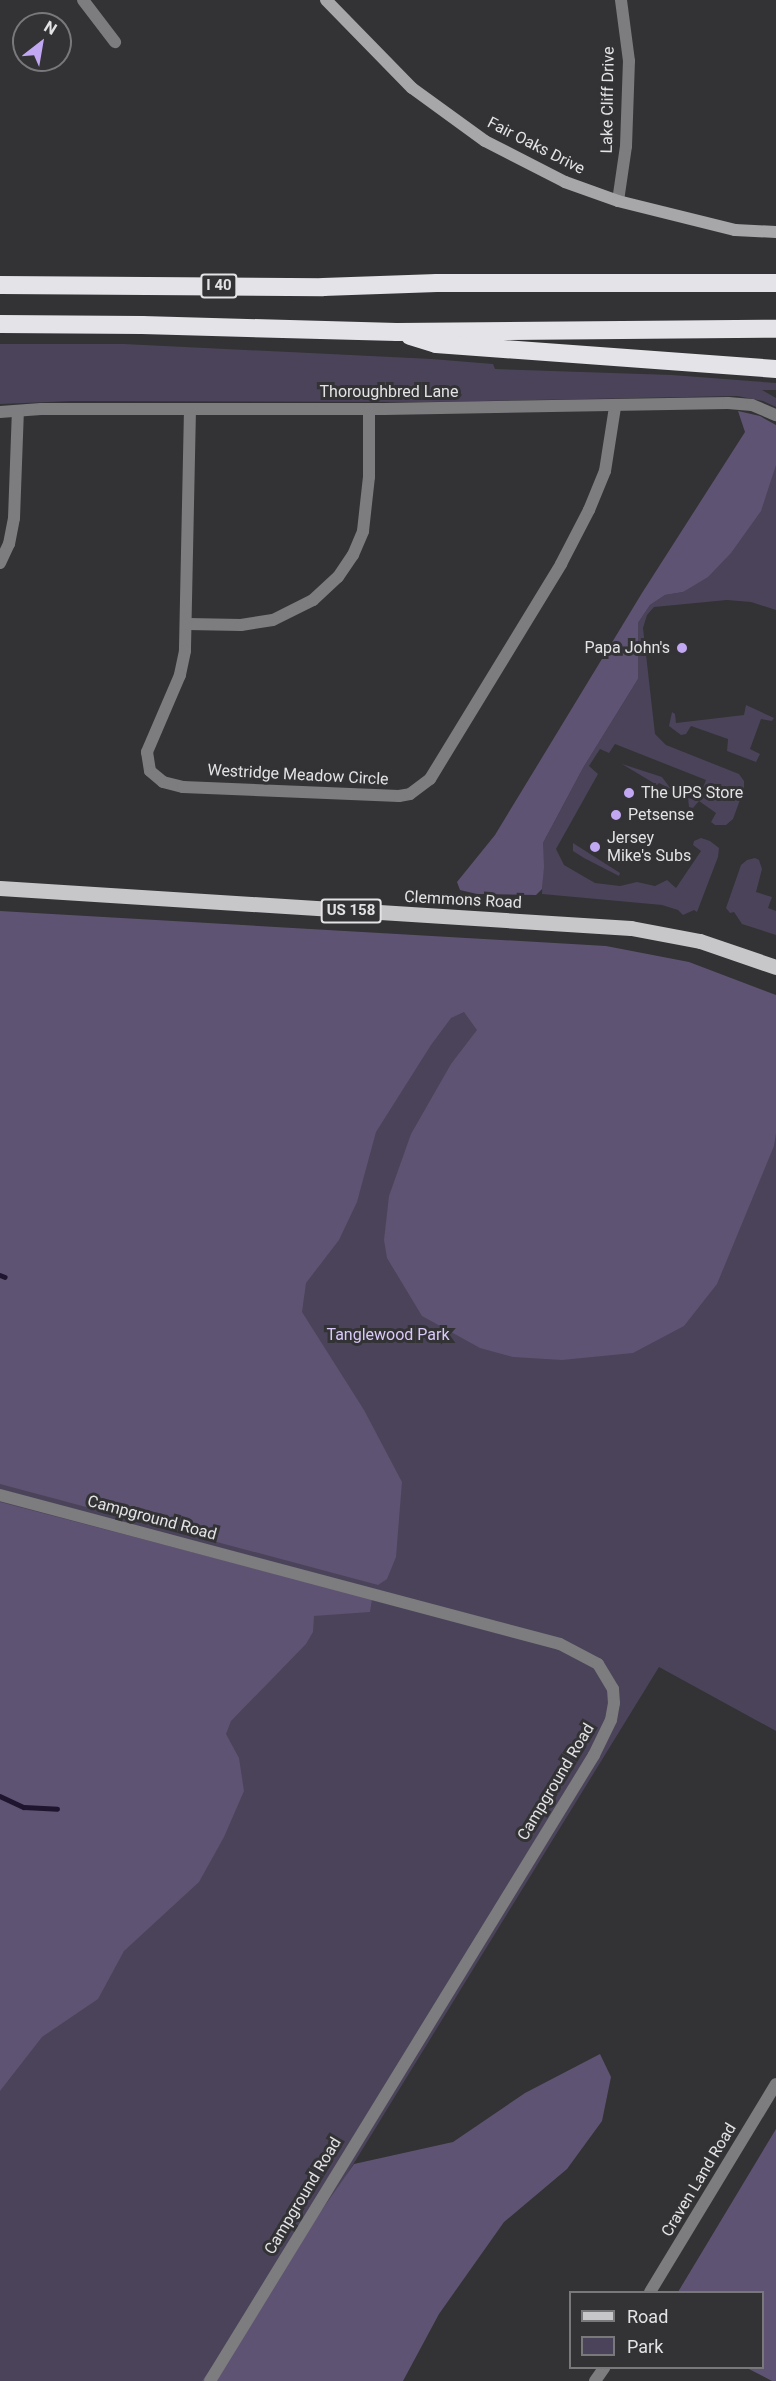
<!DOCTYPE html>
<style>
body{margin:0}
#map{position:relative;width:776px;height:2381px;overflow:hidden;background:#333235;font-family:Roboto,sans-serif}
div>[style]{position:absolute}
.green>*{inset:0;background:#4b4359}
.forest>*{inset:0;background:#5e5372}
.stream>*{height:4.5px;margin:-2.25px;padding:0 2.25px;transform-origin:2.25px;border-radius:2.25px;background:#1f152f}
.street>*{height:12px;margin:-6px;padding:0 6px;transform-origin:6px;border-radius:6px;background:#7d7c7e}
.secondary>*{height:12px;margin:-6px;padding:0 6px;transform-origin:6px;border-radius:6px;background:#a7a6a8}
.primary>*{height:15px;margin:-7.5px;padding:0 7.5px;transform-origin:7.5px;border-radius:7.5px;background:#c7c6c9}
.highway>*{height:18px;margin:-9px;padding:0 9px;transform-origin:9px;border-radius:9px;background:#e4e3e7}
.dots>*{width:16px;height:16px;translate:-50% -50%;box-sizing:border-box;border:3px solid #333235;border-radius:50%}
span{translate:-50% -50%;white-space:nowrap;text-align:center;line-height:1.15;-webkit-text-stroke:6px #333235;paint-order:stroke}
.shield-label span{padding:2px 4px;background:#333235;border:2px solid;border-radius:4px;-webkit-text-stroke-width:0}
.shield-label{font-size:15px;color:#e3e2e4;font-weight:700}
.street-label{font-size:16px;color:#e3e2e4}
.poi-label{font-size:16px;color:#e3e2e4}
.right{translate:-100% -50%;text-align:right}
.left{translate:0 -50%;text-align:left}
.park-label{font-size:16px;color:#d9c9f8}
.legend{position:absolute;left:569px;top:2291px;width:195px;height:78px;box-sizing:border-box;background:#333235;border:2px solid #79787b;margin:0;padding:8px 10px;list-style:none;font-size:18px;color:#e3e2e4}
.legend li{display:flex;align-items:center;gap:12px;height:30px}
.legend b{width:30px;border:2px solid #79787b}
.north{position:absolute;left:12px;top:12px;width:60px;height:60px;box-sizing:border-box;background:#333235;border:2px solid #79787b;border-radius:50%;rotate:31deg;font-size:16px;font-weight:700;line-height:24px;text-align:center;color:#e3e2e4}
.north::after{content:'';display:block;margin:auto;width:21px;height:27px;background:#c2a8f2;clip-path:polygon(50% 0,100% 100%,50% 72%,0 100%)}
</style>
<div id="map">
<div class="green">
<i style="clip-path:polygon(0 344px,124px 344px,432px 359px,493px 364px,495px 369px,672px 375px,776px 383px,776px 390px,762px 390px,776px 398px,776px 407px,763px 401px,737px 396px,429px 402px,72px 401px,0 404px)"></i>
<i style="clip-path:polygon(776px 465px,776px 610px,751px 602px,727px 600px,654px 607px,647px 615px,643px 628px,655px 734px,666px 745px,739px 774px,744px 781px,744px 789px,733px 819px,726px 825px,715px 825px,711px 822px,716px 813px,699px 801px,693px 808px,689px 807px,688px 798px,698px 800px,706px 780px,615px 744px,609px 753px,600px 749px,589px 766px,598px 774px,556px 849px,564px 865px,595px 883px,620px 886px,637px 882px,655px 886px,667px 880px,676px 888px,701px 851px,693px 845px,694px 841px,701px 838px,710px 841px,719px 848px,718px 857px,697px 912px,694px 910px,683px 915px,678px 910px,662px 905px,542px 894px,543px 843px,583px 768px,638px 679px,638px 623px,650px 605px,665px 595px,683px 592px)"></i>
<i style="clip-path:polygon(746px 705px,774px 718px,772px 721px,761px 719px,750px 749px,760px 754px,756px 762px,727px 751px,728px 739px,691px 726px,686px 734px,681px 735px,669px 726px,672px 712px,675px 714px,676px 723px,744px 715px)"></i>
<i style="clip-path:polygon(622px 764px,662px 777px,671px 789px,659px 783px,657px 785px)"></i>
<i style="clip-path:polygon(573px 843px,620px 873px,619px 876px,584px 858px,573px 851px)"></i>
<i style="clip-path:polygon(755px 858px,759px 860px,762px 869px,756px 892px,772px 897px,768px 908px,776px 911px,776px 935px,742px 924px,734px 912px,730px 913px,726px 908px,741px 865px,747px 860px)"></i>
<i style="clip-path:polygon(0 923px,776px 1003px,776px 1731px,659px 1667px,220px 2381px,0 2381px)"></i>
</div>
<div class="forest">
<i style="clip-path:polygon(738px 411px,760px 416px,776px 425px,776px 465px,761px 511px,731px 553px,708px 577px,683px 592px,665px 595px,650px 605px,638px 623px,638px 679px,583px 768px,543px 843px,544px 867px,542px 889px,536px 895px,477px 894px,460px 890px,457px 882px,495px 835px,642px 593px,745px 432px)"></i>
<i style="clip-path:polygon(0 911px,606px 946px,689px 962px,776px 995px,776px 1133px,774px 1146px,717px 1284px,684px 1326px,633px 1353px,562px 1360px,513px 1357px,480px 1348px,422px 1316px,387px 1258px,384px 1240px,389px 1196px,411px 1134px,451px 1064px,477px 1030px,464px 1012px,451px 1018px,431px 1045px,376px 1132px,357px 1202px,339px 1240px,306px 1283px,302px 1312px,364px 1410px,402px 1482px,396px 1557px,387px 1579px,378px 1585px,0 1484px)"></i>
<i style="clip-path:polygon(0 1502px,372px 1599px,370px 1612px,314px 1616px,313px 1632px,306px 1644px,231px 1721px,226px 1734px,239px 1758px,244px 1791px,224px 1837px,199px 1882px,124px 1951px,98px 1999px,42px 2037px,0 2091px)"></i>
<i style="clip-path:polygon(600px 2054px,611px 2077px,602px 2121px,567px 2169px,504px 2222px,439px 2314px,403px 2381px,202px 2381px,354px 2164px,453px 2142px,525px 2093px)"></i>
<i style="clip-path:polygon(776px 2129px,776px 2381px,772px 2381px,747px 2368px,762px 2368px,762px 2292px,678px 2292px)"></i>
</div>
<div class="stream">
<i style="left:0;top:1275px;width:5px;rotate:22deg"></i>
<i style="left:0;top:1796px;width:26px;rotate:25deg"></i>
<i style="left:24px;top:1807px;width:33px;rotate:3deg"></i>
</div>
<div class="street">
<i style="left:83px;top:0;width:53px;rotate:52.7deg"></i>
<i style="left:618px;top:201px;width:56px;rotate:-81.7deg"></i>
<i style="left:626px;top:146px;width:85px;rotate:-88deg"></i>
<i style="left:629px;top:61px;width:62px;rotate:-97.5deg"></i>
<i style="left:190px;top:409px;width:242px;rotate:91.2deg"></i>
<i style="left:185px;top:651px;width:25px;rotate:102deg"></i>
<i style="left:180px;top:675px;width:84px;rotate:113.2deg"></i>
<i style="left:147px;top:752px;width:19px;rotate:81deg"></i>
<i style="left:150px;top:771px;width:17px;rotate:40deg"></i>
<i style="left:163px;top:782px;width:21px;rotate:14deg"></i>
<i style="left:183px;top:787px;width:216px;rotate:2.4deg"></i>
<i style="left:399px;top:796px;width:11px;rotate:-10deg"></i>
<i style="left:410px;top:794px;width:25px;rotate:-37deg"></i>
<i style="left:430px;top:779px;width:252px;rotate:-58.6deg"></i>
<i style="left:561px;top:564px;width:61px;rotate:-62.6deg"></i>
<i style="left:589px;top:510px;width:42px;rotate:-67.7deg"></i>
<i style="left:605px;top:471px;width:65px;rotate:-81.1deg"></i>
<i style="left:0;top:412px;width:41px;rotate:-4.2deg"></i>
<i style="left:41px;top:409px;width:343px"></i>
<i style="left:384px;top:409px;width:344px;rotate:-1deg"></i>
<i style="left:728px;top:403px;width:24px;rotate:5deg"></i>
<i style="left:752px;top:405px;width:26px;rotate:23deg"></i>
<i style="left:0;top:563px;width:21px;rotate:-65deg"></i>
<i style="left:9px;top:544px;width:26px;rotate:-79deg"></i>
<i style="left:14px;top:518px;width:107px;rotate:-87.9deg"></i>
<i style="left:188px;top:624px;width:53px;rotate:1.1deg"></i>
<i style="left:241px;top:625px;width:32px;rotate:-9deg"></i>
<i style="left:273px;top:620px;width:45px;rotate:-26.6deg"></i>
<i style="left:313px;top:600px;width:34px;rotate:-43deg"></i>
<i style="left:338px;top:577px;width:27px;rotate:-56deg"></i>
<i style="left:353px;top:555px;width:26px;rotate:-67deg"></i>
<i style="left:363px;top:531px;width:54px;rotate:-83.7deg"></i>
<i style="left:369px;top:477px;width:68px;rotate:-90deg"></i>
<i style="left:0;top:1495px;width:579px;rotate:14.9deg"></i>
<i style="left:560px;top:1644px;width:43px;rotate:27.8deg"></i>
<i style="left:598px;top:1664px;width:29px;rotate:59deg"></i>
<i style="left:613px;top:1689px;width:14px;rotate:86deg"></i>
<i style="left:614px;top:1703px;width:17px;rotate:100deg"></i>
<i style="left:611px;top:1720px;width:39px;rotate:116deg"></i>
<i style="left:594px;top:1755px;width:734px;rotate:121.53deg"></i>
<i style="left:650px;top:2292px;width:243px;rotate:-58.8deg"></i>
<i style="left:595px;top:2381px;width:16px;rotate:-55deg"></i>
</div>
<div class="secondary">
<i style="left:326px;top:0;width:123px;rotate:45.7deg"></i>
<i style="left:412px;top:88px;width:90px;rotate:36deg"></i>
<i style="left:485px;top:141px;width:90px;rotate:27.1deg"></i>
<i style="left:565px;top:182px;width:56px;rotate:19.7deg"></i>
<i style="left:618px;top:201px;width:121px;rotate:13.9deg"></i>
<i style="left:735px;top:230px;width:41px;rotate:2.8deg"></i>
</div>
<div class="primary">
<i style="left:0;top:888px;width:632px;rotate:3.63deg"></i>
<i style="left:631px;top:928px;width:70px;rotate:10.7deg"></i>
<i style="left:700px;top:941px;width:80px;rotate:18.9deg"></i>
</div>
<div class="highway">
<i style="left:0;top:285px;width:323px;rotate:0.4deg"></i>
<i style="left:323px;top:287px;width:114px;rotate:-2deg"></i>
<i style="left:437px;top:283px;width:339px"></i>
<i style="left:0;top:324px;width:142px;rotate:0.4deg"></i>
<i style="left:142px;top:325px;width:255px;rotate:1.6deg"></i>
<i style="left:397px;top:332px;width:379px;rotate:-0.5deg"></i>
<i style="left:410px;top:336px;width:27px;rotate:17deg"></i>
<i style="left:436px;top:344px;width:341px;rotate:4.2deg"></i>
</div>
<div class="dots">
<i style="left:682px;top:648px;background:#c2a8f2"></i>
<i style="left:629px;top:793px;background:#c2a8f2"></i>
<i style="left:616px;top:815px;background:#c2a8f2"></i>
<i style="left:595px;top:847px;background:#c2a8f2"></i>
</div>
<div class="shield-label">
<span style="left:219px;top:286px">I 40</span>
<span style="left:351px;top:911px">US 158</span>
</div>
<div class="street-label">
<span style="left:608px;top:100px;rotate:-89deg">Lake Cliff Drive</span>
<span style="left:536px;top:146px;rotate:27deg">Fair Oaks Drive</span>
<span style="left:389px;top:392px">Thoroughbred Lane</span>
<span style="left:298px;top:775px;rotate:3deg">Westridge Meadow Circle</span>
<span style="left:463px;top:900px;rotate:3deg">Clemmons Road</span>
<span style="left:152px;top:1518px;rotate:15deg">Campground Road</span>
<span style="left:556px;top:1782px;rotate:-59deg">Campground Road</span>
<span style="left:699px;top:2180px;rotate:-59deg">Craven Land Road</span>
<span style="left:303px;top:2196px;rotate:-59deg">Campground Road</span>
</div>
<div class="poi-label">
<span class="right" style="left:670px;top:648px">Papa John's</span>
<span class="left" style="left:641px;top:793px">The UPS Store</span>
<span class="left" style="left:628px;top:815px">Petsense</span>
<span class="left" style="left:607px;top:847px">Jersey<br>Mike's Subs</span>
</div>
<div class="park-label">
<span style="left:388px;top:1335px">Tanglewood Park</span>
</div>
<ul class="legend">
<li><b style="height:8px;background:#c7c6c9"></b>Road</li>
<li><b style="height:16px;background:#4b4359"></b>Park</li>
</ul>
<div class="north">N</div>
</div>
